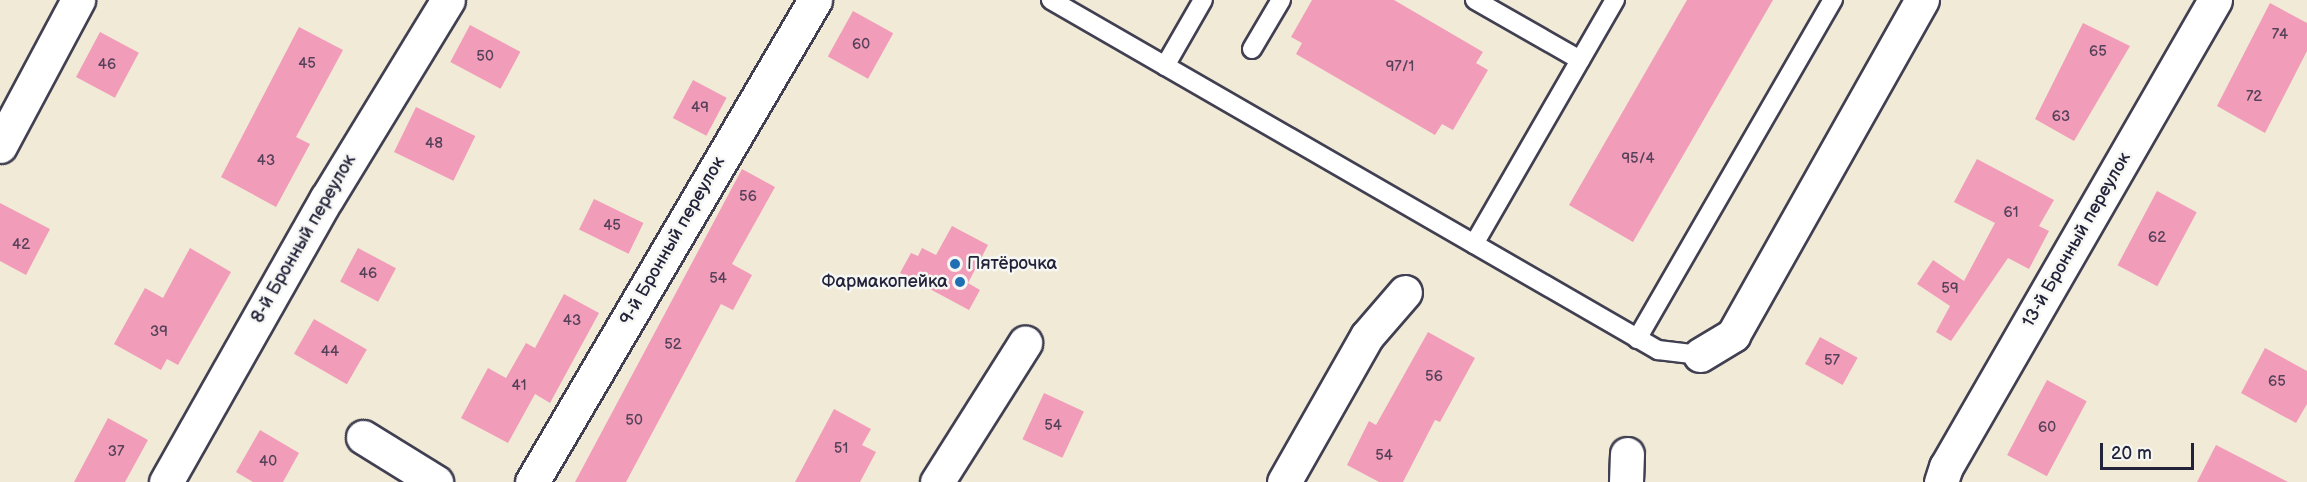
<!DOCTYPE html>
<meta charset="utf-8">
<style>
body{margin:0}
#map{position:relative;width:2307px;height:482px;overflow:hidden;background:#f1ead6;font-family:"Balsamiq Sans",sans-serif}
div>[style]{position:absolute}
.building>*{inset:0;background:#f19db9;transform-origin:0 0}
.roads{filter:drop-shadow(2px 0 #414052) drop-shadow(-2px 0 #414052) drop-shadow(0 2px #414052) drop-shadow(0 -2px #414052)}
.service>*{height:18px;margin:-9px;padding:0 9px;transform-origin:9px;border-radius:9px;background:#fff}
.minor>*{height:33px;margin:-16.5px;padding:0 16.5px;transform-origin:16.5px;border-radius:16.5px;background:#fff}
.dots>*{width:16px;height:16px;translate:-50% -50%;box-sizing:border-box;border:3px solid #f6f6f2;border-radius:50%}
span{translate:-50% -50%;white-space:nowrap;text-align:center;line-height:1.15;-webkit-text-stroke:5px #f6f6f2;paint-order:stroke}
.number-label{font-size:15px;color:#56415a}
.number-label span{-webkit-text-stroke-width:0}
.street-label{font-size:18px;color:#22223b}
.poi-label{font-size:18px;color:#22223b}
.left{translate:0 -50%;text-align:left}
.right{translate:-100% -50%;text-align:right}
.scale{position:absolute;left:2100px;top:443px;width:94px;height:27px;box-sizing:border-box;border:3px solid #22223b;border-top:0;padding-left:8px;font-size:18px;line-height:21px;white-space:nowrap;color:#22223b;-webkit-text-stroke:4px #f6f6f2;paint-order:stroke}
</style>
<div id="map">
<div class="building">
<i style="clip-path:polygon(1312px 0,1394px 0,1483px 52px,1476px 63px,1488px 70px,1453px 130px,1442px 124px,1435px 135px,1296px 54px,1302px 43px,1291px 37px)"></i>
<i style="clip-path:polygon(1687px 0,1773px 0,1633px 242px,1569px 205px)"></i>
<i style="clip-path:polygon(2270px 3px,2307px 23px,2307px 51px,2265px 133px,2217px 106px)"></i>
<i style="left:853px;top:11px;width:46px;height:52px;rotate:29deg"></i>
<i style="clip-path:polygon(2083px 23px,2130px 46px,2074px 141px,2035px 119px)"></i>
<i style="left:470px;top:25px;width:57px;height:42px;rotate:28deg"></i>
<i style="clip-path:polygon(299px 27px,343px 50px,296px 137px,310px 144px,276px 207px,221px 177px)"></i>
<i style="left:100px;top:32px;width:44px;height:51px;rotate:28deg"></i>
<i style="left:693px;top:80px;width:38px;height:43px;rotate:28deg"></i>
<i style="left:416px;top:107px;width:66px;height:50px;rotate:26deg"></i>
<i style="clip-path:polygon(1977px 159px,2054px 200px,2039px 226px,2049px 231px,2029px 269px,2008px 258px,1951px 341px,1936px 332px,1950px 306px,1917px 284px,1933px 260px,1964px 281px,1995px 223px,1954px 202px)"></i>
<i style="clip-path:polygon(742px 169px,775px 187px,732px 264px,752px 275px,733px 310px,721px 304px,626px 482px,575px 482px)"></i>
<i style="left:2157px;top:191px;width:45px;height:84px;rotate:28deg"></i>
<i style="left:594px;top:199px;width:55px;height:34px;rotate:26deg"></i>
<i style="clip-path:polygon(0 203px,50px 229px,26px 275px,0 261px)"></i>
<i style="clip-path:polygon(952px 226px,988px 245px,968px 283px,980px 290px,969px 310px,900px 273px,911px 253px,918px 256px,922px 248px,936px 255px)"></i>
<i style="clip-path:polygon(190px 248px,231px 272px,178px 365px,167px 359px,161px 370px,114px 344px,145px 288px,163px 298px)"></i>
<i style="left:358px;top:248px;width:43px;height:38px;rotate:28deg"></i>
<i style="clip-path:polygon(564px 294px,599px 313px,550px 403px,535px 394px,508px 443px,461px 418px,488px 368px,506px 378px,526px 343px,535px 348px)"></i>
<i style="left:314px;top:319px;width:61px;height:40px;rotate:30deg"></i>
<i style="clip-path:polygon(1428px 332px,1475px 358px,1440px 422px,1435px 420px,1403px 482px,1379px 482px,1347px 465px,1369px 421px,1376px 425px)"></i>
<i style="left:1820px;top:337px;width:43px;height:31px;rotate:29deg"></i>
<i style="clip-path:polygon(2265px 348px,2307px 371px,2307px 404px,2296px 423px,2241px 393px)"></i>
<i style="left:2047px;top:380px;width:45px;height:85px;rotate:28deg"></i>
<i style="left:1044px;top:393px;width:44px;height:51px;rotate:25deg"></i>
<i style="clip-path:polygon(834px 409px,871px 429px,862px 445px,876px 452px,860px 482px,795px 482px)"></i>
<i style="clip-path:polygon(108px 418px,148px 440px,125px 482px,74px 482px)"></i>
<i style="clip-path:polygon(260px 430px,299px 453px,283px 482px,253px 482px,236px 472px)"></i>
<i style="clip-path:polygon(2216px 445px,2288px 482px,2197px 482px)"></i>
</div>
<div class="roads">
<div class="service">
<i style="left:1051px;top:0;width:701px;rotate:29.97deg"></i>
<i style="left:1658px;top:350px;width:42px;rotate:6.8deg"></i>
<i style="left:1475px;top:0;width:121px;rotate:29.7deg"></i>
<i style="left:1252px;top:49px;width:57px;rotate:-59.4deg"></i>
<i style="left:1165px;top:66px;width:76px;rotate:-60.1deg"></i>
<i style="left:1474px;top:244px;width:282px;rotate:-60deg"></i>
<i style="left:1637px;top:339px;width:392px;rotate:-60deg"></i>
</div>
<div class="minor">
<i style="left:0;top:146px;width:166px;rotate:-61.9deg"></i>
<i style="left:1700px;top:355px;width:39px;rotate:-31deg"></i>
<i style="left:1733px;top:335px;width:385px;rotate:-60.6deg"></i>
<i style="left:363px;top:437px;width:86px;rotate:31.7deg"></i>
<i style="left:166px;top:482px;width:326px;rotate:-60.5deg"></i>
<i style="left:327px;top:198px;width:232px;rotate:-58.6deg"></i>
<i style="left:532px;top:482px;width:559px;rotate:-59.58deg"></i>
<i style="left:937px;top:482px;width:165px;rotate:-57.7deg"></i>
<i style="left:1284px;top:482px;width:168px;rotate:-60.4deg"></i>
<i style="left:1367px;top:336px;width:58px;rotate:-49.2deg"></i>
<i style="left:1626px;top:482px;width:28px;rotate:-88deg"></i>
<i style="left:1941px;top:482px;width:16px;rotate:-72deg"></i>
<i style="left:1946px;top:467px;width:539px;rotate:-60.06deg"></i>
</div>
</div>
<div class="dots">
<i style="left:955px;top:264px;background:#1f6fb2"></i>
<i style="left:960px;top:282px;background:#1f6fb2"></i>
</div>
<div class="number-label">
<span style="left:2280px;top:35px">74</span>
<span style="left:861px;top:45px">60</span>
<span style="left:2098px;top:52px">65</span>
<span style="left:485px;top:57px">50</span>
<span style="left:307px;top:64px">45</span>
<span style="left:107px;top:65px">46</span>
<span style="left:1400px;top:67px">97/1</span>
<span style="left:2254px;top:97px">72</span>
<span style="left:700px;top:108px">49</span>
<span style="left:2061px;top:117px">63</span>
<span style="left:434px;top:144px">48</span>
<span style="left:1638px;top:159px">95/4</span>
<span style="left:266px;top:161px">43</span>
<span style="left:748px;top:197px">56</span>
<span style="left:2011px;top:213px">61</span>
<span style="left:612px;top:226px">45</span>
<span style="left:2157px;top:238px">62</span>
<span style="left:21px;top:245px">42</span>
<span style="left:368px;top:274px">46</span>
<span style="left:718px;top:279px">54</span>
<span style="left:1950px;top:289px">59</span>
<span style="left:572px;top:321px">43</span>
<span style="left:159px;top:332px">39</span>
<span style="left:673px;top:345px">52</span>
<span style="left:330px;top:352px">44</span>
<span style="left:1832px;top:361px">57</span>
<span style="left:1434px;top:377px">56</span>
<span style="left:2277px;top:382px">65</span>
<span style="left:519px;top:386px">41</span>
<span style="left:634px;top:421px">50</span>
<span style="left:1053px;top:426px">54</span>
<span style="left:2047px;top:428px">60</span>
<span style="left:841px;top:449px">51</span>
<span style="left:116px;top:452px">37</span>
<span style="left:1384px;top:456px">54</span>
<span style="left:268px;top:462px">40</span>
</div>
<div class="street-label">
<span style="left:304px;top:239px;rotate:-60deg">8-й Бронный переулок</span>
<span style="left:2077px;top:240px;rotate:-60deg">13-й Бронный переулок</span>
<span style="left:673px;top:241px;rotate:-60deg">9-й Бронный переулок</span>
</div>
<div class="poi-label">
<span class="left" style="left:967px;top:264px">Пятёрочка</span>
<span class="right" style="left:948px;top:282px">Фармакопейка</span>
</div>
<div class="scale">20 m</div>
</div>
